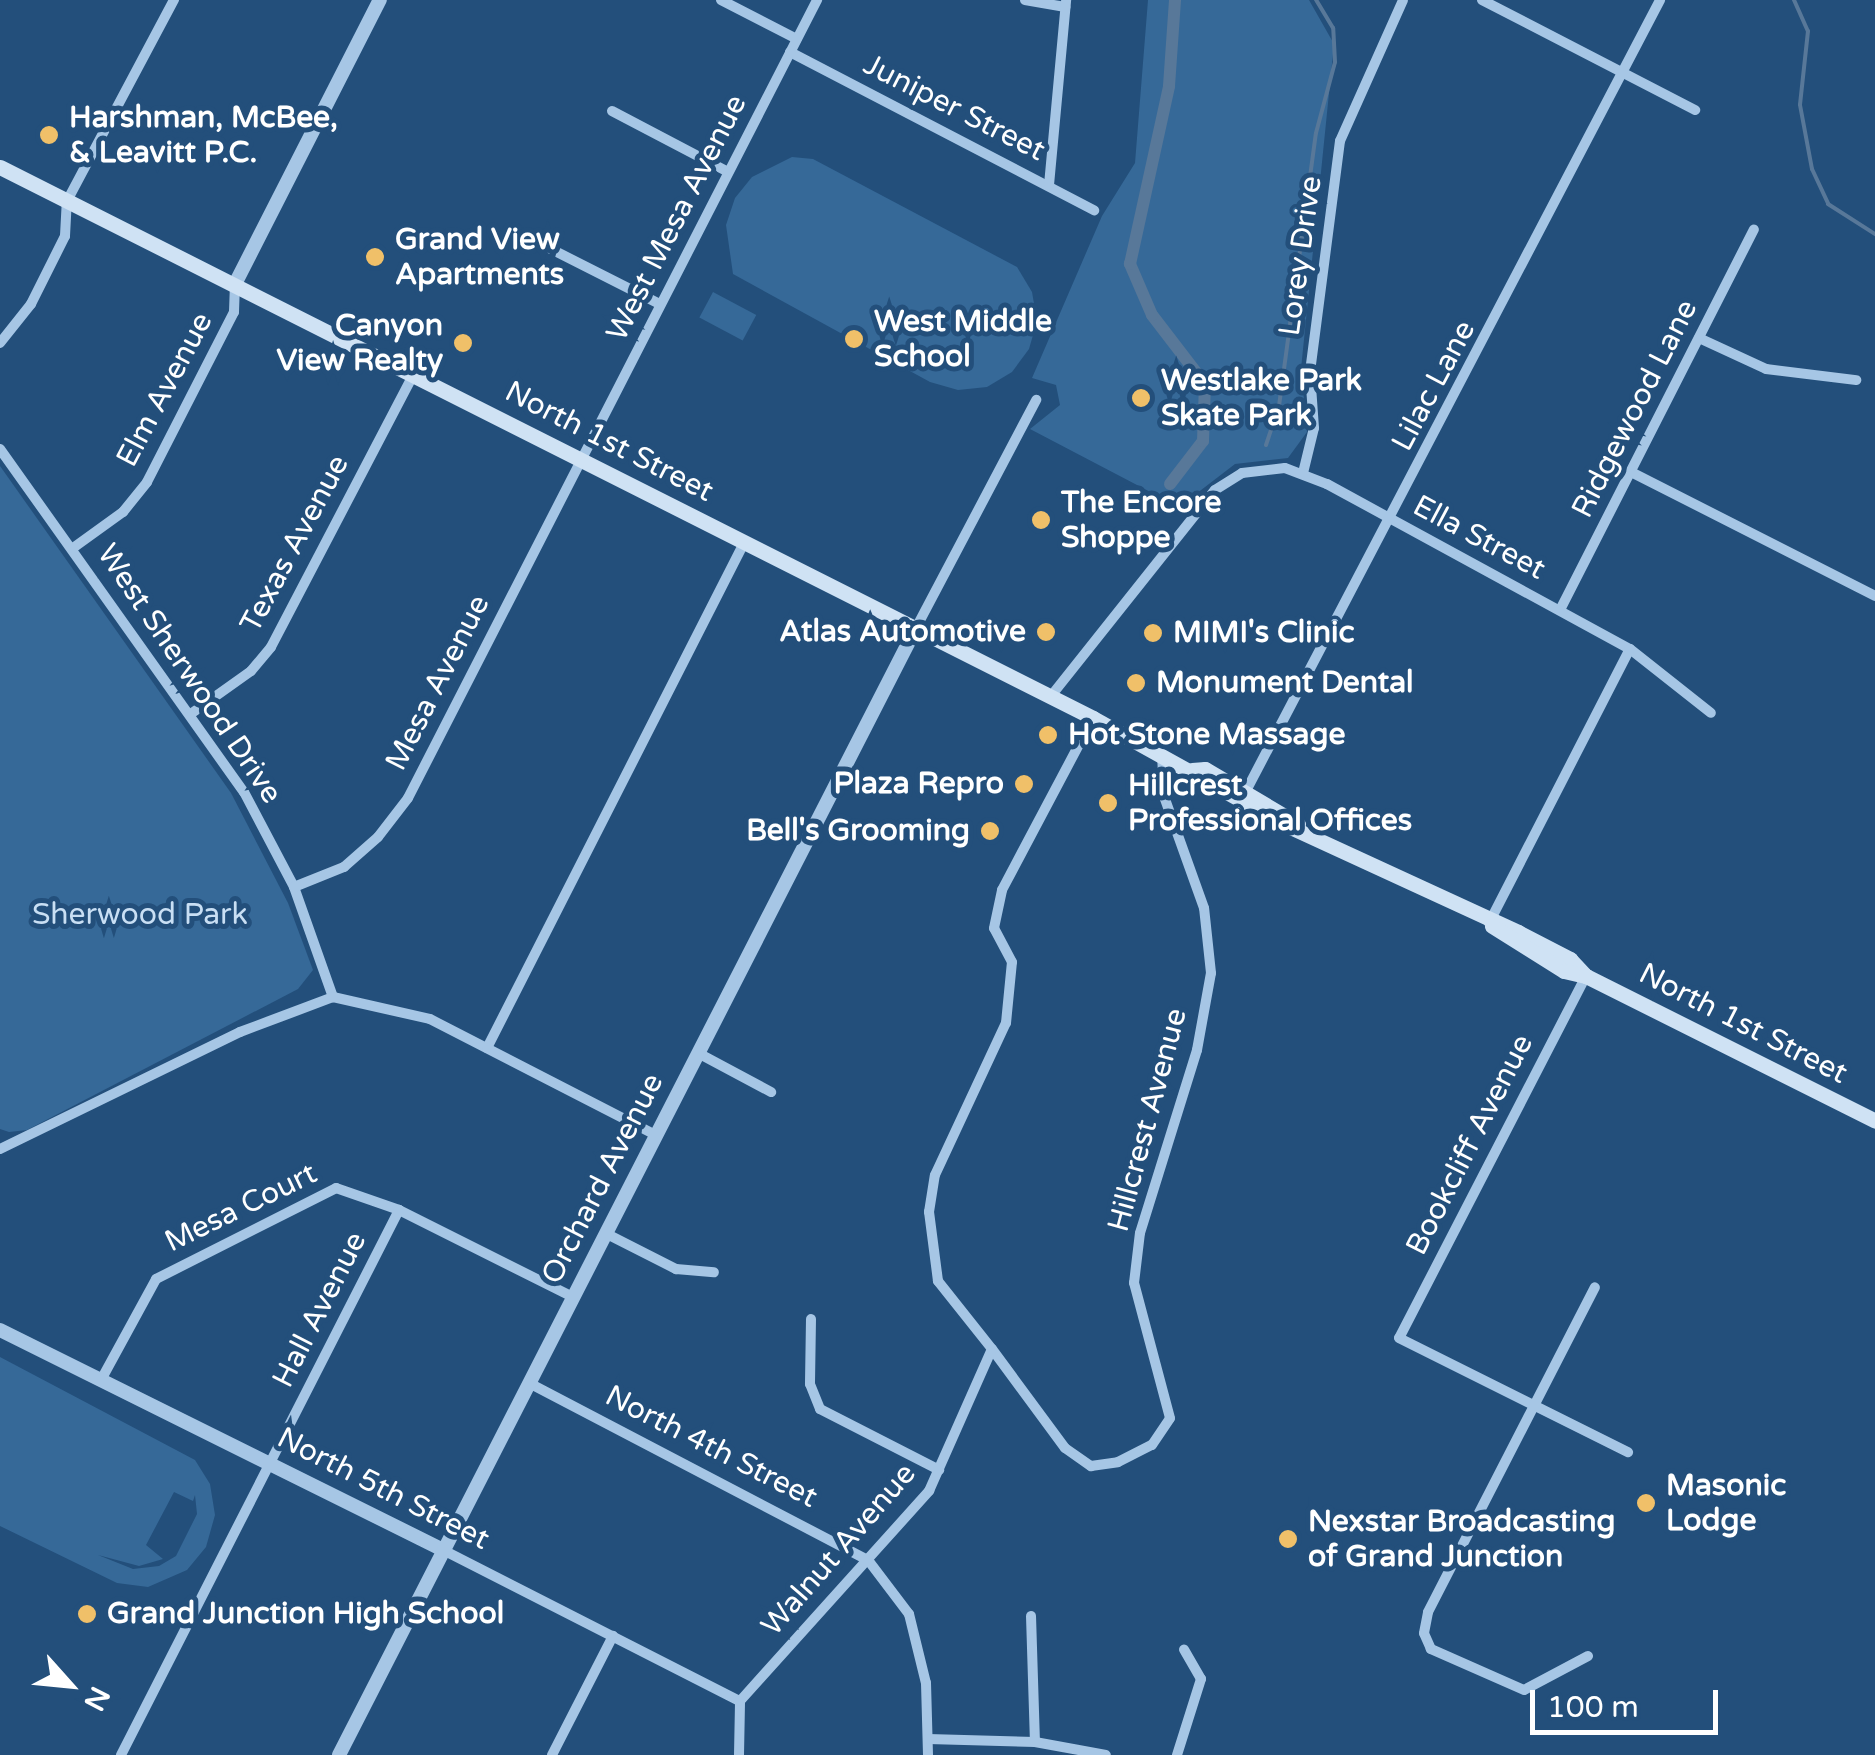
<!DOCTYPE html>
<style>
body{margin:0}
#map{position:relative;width:1875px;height:1755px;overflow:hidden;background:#234f7b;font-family:"Varela Round",sans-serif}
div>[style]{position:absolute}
.green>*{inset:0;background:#366998;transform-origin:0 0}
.stream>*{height:4px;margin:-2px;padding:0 2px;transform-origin:2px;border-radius:2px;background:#587899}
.canal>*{height:12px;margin:-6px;padding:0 6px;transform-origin:6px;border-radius:6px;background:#587899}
.minor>*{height:10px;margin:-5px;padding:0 5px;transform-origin:5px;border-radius:5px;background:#a6c6e5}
.tertiary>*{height:14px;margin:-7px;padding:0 7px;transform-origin:7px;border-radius:7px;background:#a6c6e5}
.secondary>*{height:15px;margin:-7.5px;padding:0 7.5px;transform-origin:7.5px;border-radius:7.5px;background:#cfe2f4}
.dots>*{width:28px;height:28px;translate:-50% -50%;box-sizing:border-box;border:5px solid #234f7b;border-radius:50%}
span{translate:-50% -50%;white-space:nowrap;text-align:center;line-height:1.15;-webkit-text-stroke:10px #234f7b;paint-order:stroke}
.street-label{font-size:30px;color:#fff}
.poi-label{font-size:30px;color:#fff;font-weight:700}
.left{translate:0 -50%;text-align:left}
.right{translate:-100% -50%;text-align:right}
.park-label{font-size:30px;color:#c9dff4}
.north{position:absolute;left:20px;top:1635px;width:100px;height:100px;-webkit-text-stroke:8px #234f7b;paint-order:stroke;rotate:117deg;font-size:28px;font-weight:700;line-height:40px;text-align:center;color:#fff}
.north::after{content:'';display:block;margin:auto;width:35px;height:45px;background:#fff;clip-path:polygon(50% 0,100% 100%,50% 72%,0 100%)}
.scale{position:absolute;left:1530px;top:1690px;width:188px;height:45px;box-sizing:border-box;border:5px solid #fff;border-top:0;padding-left:12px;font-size:30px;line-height:35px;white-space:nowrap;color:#fff;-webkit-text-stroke:8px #234f7b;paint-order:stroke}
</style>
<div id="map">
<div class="green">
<i style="clip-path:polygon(1148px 0,1309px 0,1334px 44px,1301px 369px,1307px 432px,1288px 458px,1235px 464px,1179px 507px,1030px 429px,1060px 405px,1056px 385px,1032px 378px,1102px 216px,1135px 163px)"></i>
<i style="clip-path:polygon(792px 157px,813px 159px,1017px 267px,1032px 292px,1037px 321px,1029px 349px,1012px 372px,987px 387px,958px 390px,930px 382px,733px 274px,726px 225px,735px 198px,752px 177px)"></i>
<i style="left:713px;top:292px;width:49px;height:29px;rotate:28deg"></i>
<i style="clip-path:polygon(0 466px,231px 793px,288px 903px,313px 970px,298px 989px,27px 1130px,9px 1132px,0 1129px)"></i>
<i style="clip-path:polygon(evenodd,0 1357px,195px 1460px,210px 1484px,215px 1515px,206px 1547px,187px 1570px,148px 1587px,117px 1583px,0 1526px,0 1357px,174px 1492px,193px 1501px,195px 1495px,197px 1514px,176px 1556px,159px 1566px,133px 1569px,98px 1555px,139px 1566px,163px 1559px,146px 1545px,174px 1492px)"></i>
</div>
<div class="stream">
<i style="left:1794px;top:0;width:34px;rotate:66deg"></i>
<i style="left:1808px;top:31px;width:74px;rotate:96.2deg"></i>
<i style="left:1800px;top:105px;width:65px;rotate:79.4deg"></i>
<i style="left:1812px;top:169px;width:38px;rotate:65deg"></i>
<i style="left:1828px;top:204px;width:56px;rotate:32.6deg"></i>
<i style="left:1266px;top:445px;width:41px;rotate:-71.6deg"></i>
<i style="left:1279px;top:406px;width:275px;rotate:-82.3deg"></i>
<i style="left:1316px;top:133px;width:73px;rotate:-75deg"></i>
<i style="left:1335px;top:62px;width:34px;rotate:-93deg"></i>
<i style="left:1333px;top:28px;width:33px;rotate:-121deg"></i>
</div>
<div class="canal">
<i style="left:1170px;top:484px;width:54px;rotate:-52.5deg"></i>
<i style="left:1203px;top:441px;width:57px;rotate:-88deg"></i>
<i style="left:1205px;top:384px;width:87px;rotate:-127.5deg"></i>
<i style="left:1152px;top:315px;width:56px;rotate:-113.3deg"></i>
<i style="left:1130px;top:264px;width:182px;rotate:-77.6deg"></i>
<i style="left:1169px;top:86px;width:86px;rotate:-86deg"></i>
</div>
<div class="minor">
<i style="left:721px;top:0;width:85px;rotate:27.2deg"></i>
<i style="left:1025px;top:0;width:41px;rotate:9.9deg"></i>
<i style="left:1482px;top:0;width:240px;rotate:27.3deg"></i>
<i style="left:790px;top:52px;width:343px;rotate:27.5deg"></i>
<i style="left:612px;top:111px;width:131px;rotate:27.7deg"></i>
<i style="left:1049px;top:185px;width:186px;rotate:-84.7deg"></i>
<i style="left:545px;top:246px;width:129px;rotate:26.8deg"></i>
<i style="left:1699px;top:338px;width:74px;rotate:24.8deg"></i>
<i style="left:1766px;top:369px;width:91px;rotate:7deg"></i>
<i style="left:0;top:343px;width:50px;rotate:-51.5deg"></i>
<i style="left:31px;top:304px;width:76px;rotate:-63.4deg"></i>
<i style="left:65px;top:236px;width:35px;rotate:-87deg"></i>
<i style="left:67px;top:201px;width:228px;rotate:-62deg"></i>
<i style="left:0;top:449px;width:421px;rotate:54.6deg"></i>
<i style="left:244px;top:792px;width:107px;rotate:62.2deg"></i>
<i style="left:294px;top:887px;width:117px;rotate:70.5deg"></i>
<i style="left:1631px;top:472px;width:274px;rotate:26.9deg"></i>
<i style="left:1303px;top:473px;width:46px;rotate:-76.3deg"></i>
<i style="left:1314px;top:428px;width:56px;rotate:-94.1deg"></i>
<i style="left:1310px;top:372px;width:233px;rotate:-82.6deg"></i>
<i style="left:1340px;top:141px;width:154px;rotate:-65.9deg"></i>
<i style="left:73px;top:548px;width:62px;rotate:-35.8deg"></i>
<i style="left:123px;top:512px;width:38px;rotate:-51deg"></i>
<i style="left:147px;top:482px;width:191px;rotate:-62.9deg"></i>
<i style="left:234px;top:312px;width:28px;rotate:-88deg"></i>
<i style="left:1560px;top:610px;width:427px;rotate:-63deg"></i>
<i style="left:916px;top:628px;width:258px;rotate:-62.2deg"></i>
<i style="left:1051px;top:696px;width:263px;rotate:-51.5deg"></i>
<i style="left:1215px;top:490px;width:32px;rotate:-32deg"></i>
<i style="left:1242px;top:473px;width:43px;rotate:-6.6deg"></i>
<i style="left:1285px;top:468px;width:45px;rotate:20.9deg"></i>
<i style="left:1327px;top:484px;width:345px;rotate:28.6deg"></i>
<i style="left:1630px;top:649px;width:103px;rotate:38.3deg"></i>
<i style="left:192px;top:713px;width:72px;rotate:-35.4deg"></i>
<i style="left:251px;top:671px;width:31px;rotate:-50deg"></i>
<i style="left:271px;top:647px;width:307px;rotate:-62.4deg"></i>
<i style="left:1246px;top:791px;width:893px;rotate:-62.37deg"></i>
<i style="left:294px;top:887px;width:54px;rotate:-21.8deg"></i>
<i style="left:344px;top:867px;width:45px;rotate:-41.4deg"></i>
<i style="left:378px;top:837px;width:49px;rotate:-52.4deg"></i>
<i style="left:408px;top:798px;width:897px;rotate:-62.86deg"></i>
<i style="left:1489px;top:923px;width:308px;rotate:-62.8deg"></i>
<i style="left:1586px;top:976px;width:407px;rotate:117.3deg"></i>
<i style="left:1399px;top:1338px;width:256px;rotate:26.5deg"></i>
<i style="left:333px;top:997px;width:99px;rotate:12.8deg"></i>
<i style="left:430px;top:1019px;width:254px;rotate:27.2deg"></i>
<i style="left:487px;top:1048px;width:569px;rotate:-63.03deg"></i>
<i style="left:698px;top:1053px;width:83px;rotate:28.1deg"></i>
<i style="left:0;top:1149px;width:267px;rotate:-26deg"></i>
<i style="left:240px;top:1032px;width:99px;rotate:-20.6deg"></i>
<i style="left:605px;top:1233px;width:80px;rotate:26.9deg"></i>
<i style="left:676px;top:1269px;width:38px;rotate:5deg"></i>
<i style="left:811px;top:1319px;width:65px;rotate:90.9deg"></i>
<i style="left:810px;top:1384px;width:27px;rotate:68deg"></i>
<i style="left:820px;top:1409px;width:134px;rotate:27.1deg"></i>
<i style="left:992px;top:1349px;width:123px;rotate:53.6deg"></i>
<i style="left:1065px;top:1448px;width:32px;rotate:35deg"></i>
<i style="left:1091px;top:1466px;width:27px;rotate:-8deg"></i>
<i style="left:1118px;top:1462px;width:38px;rotate:-27deg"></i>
<i style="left:1152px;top:1445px;width:32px;rotate:-56deg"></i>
<i style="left:1170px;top:1418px;width:140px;rotate:-104.9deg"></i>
<i style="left:1134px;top:1283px;width:50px;rotate:-83.2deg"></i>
<i style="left:1140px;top:1233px;width:192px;rotate:-72.7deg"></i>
<i style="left:1197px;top:1050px;width:78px;rotate:-79.7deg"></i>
<i style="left:1211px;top:973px;width:65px;rotate:-96.1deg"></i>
<i style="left:1204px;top:908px;width:119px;rotate:-109.7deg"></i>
<i style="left:1164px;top:796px;width:42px;rotate:-92.7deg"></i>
<i style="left:101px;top:1380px;width:115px;rotate:-61.4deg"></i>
<i style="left:156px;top:1279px;width:202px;rotate:-26.8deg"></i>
<i style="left:336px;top:1188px;width:67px;rotate:19.2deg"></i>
<i style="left:399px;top:1210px;width:195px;rotate:26.6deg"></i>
<i style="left:529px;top:1383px;width:382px;rotate:27.6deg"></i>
<i style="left:868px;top:1560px;width:68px;rotate:52.8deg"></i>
<i style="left:909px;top:1614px;width:71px;rotate:76.2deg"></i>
<i style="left:926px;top:1683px;width:72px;rotate:88.4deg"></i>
<i style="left:445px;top:1551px;width:331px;rotate:27deg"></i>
<i style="left:1031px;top:1616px;width:126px;rotate:88.2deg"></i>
<i style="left:1588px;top:1656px;width:72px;rotate:152deg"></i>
<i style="left:1524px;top:1690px;width:102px;rotate:-156.2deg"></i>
<i style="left:1431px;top:1649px;width:17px;rotate:-114deg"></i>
<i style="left:1424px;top:1633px;width:21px;rotate:-79deg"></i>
<i style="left:1428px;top:1612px;width:365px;rotate:-62.8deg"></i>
<i style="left:928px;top:1739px;width:107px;rotate:1.6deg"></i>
<i style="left:1035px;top:1742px;width:72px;rotate:10.4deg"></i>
<i style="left:121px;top:1755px;width:612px;rotate:-62.97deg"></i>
<i style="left:552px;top:1755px;width:134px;rotate:-62.9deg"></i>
<i style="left:739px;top:1755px;width:54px;rotate:-88.9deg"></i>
<i style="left:740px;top:1701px;width:283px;rotate:-48deg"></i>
<i style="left:929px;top:1491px;width:155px;rotate:-66.1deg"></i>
<i style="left:992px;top:1349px;width:87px;rotate:-128.5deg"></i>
<i style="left:938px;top:1281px;width:70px;rotate:-97.4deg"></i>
<i style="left:929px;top:1212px;width:37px;rotate:-81deg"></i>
<i style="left:935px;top:1175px;width:168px;rotate:-65deg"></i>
<i style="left:1006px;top:1023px;width:61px;rotate:-84.4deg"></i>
<i style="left:1012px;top:962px;width:38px;rotate:-118deg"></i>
<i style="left:994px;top:928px;width:39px;rotate:-78deg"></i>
<i style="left:1002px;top:890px;width:195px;rotate:-62.1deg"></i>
<i style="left:1177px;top:1755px;width:80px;rotate:-72.5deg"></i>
<i style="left:1201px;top:1679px;width:34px;rotate:-120deg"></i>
</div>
<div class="tertiary">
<i style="left:235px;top:284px;width:319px;rotate:-63deg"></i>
<i style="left:0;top:1330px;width:497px;rotate:26.4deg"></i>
<i style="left:339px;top:1755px;width:1266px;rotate:-62.89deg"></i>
</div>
<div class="secondary">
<i style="left:0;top:167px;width:1224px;rotate:26.75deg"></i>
<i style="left:1093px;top:718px;width:223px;rotate:29deg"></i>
<i style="left:1288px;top:826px;width:253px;rotate:24.7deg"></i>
<i style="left:1518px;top:932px;width:59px;rotate:27.4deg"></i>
<i style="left:1570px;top:959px;width:23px;rotate:47deg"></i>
<i style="left:1192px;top:770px;width:13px;rotate:-4deg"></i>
<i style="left:1205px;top:769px;width:108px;rotate:30.6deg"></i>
<i style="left:1492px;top:926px;width:85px;rotate:32deg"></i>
<i style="left:1564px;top:971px;width:23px;rotate:13deg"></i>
<i style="left:1586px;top:976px;width:323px;rotate:26.6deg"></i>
</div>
<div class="dots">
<i style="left:49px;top:135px;background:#f0c069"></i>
<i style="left:375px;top:257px;background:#f0c069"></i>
<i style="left:854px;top:339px;background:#f0c069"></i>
<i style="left:463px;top:343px;background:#f0c069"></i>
<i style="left:1141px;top:398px;background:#f0c069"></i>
<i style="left:1041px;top:520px;background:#f0c069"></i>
<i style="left:1046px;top:632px;background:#f0c069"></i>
<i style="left:1153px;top:633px;background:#f0c069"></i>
<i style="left:1136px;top:683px;background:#f0c069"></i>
<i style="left:1048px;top:735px;background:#f0c069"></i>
<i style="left:1024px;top:784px;background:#f0c069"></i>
<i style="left:1108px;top:803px;background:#f0c069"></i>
<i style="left:990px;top:831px;background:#f0c069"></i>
<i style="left:1646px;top:1503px;background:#f0c069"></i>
<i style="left:1288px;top:1539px;background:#f0c069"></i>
<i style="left:87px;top:1614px;background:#f0c069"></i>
</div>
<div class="street-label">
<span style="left:954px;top:108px;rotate:27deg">Juniper Street</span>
<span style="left:677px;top:218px;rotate:-63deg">West Mesa Avenue</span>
<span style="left:1301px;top:256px;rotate:-82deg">Lorey Drive</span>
<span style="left:1434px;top:386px;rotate:-62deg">Lilac Lane</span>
<span style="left:165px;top:390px;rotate:-62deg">Elm Avenue</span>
<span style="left:1635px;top:409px;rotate:-63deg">Ridgewood Lane</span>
<span style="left:609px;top:442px;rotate:27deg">North 1st Street</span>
<span style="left:1479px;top:538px;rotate:28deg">Ella Street</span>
<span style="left:295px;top:544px;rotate:-62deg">Texas Avenue</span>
<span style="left:189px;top:674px;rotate:56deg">West Sherwood Drive</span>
<span style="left:438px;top:683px;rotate:-63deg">Mesa Avenue</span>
<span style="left:1743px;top:1024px;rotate:27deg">North 1st Street</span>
<span style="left:1148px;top:1120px;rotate:-75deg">Hillcrest Avenue</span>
<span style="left:1470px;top:1145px;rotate:-63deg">Bookcliff Avenue</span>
<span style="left:603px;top:1179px;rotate:-63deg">Orchard Avenue</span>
<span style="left:241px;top:1208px;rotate:-26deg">Mesa Court</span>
<span style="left:320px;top:1310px;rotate:-63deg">Hall Avenue</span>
<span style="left:711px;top:1447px;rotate:27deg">North 4th Street</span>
<span style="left:383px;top:1489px;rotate:27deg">North 5th Street</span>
<span style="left:839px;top:1550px;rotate:-49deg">Walnut Avenue</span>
</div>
<div class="poi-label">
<span class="left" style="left:69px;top:135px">Harshman, McBee,<br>&amp; Leavitt P.C.</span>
<span class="left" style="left:395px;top:257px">Grand View<br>Apartments</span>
<span class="left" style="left:874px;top:339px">West Middle<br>School</span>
<span class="right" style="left:443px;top:343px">Canyon<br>View Realty</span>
<span class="left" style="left:1161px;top:398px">Westlake Park<br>Skate Park</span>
<span class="left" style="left:1061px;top:520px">The Encore<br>Shoppe</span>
<span class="right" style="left:1026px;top:632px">Atlas Automotive</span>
<span class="left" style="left:1173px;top:633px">MIMI's Clinic</span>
<span class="left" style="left:1156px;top:683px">Monument Dental</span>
<span class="left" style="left:1068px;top:735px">Hot Stone Massage</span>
<span class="right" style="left:1004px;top:784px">Plaza Repro</span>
<span class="left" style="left:1128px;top:803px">Hillcrest<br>Professional Offices</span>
<span class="right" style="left:970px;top:831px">Bell's Grooming</span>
<span class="left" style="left:1666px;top:1503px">Masonic<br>Lodge</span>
<span class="left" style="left:1308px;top:1539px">Nexstar Broadcasting<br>of Grand Junction</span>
<span class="left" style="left:107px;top:1614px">Grand Junction High School</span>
</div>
<div class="park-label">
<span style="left:140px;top:915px">Sherwood Park</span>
</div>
<div class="north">N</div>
<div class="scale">100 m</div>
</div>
